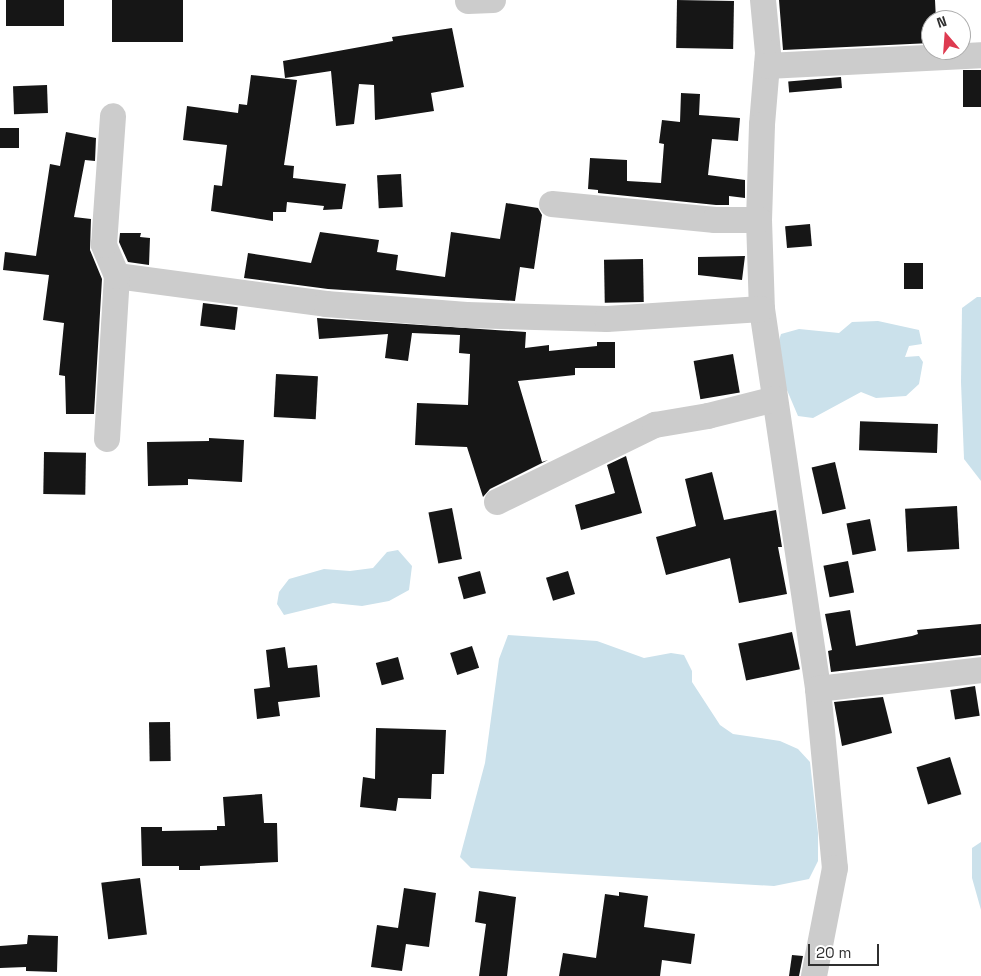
<!DOCTYPE html>
<style>
body{margin:0}
#map{position:relative;width:981px;height:976px;overflow:hidden;background:#fff;font-family:"Space Grotesk",sans-serif}
div>[style]{position:absolute}
.water>*{inset:0;background:#cbe1eb}
.building>*{inset:0;background:#161616;transform-origin:0 0}
.minor>*{height:26px;margin:-13px;padding:0 13px;transform-origin:13px;border-radius:13px;background:#ccc}
span{translate:-50% -50%;white-space:nowrap;text-align:center;line-height:1.15;-webkit-text-stroke:5px #fff;paint-order:stroke}
.north{position:absolute;left:921px;top:10px;width:50px;height:50px;box-sizing:border-box;background:#fff;border:1px solid #acacac;border-radius:50%;rotate:342deg;font-size:14px;font-weight:700;line-height:20px;text-align:center;color:#2f2f2f}
.north::after{content:'';display:block;margin:auto;width:18px;height:22px;background:#de3a50;clip-path:polygon(50% 0,100% 100%,50% 72%,0 100%)}
.scale{position:absolute;left:808px;top:944px;width:71px;height:22px;box-sizing:border-box;border:2px solid #2f2f2f;border-top:0;padding-left:6px;font-size:15px;line-height:18px;white-space:nowrap;color:#2f2f2f;-webkit-text-stroke:4px #fff;paint-order:stroke}
</style>
<div id="map">
<div class="water">
<i style="clip-path:polygon(977px 297px,981px 297px,981px 481px,964px 459px,961px 382px,962px 308px)"></i>
<i style="clip-path:polygon(878px 321px,919px 330px,922px 344px,909px 346px,905px 357px,919px 356px,923px 362px,919px 384px,906px 396px,876px 398px,861px 392px,813px 418px,798px 416px,781px 376px,777px 347px,781px 334px,799px 329px,839px 333px,852px 322px)"></i>
<i style="clip-path:polygon(398px 550px,412px 566px,409px 590px,389px 601px,362px 606px,333px 603px,284px 615px,277px 604px,279px 592px,289px 579px,324px 569px,350px 571px,373px 568px,387px 552px)"></i>
<i style="clip-path:polygon(508px 635px,597px 641px,644px 658px,671px 653px,684px 655px,692px 671px,692px 682px,720px 725px,733px 734px,780px 741px,798px 749px,810px 762px,818px 833px,818px 861px,809px 879px,774px 886px,471px 868px,460px 857px,485px 763px,499px 659px)"></i>
<i style="clip-path:polygon(981px 842px,981px 910px,972px 878px,972px 848px)"></i>
</div>
<div class="building">
<i style="left:6px;top:0;width:58px;height:26px"></i>
<i style="left:112px;top:0;width:71px;height:42px"></i>
<i style="left:677px;top:0;width:57px;height:48px;rotate:1deg"></i>
<i style="clip-path:polygon(779px 0,935px 0,936px 20px,931px 20px,931px 43px,783px 50px)"></i>
<i style="clip-path:polygon(452px 28px,464px 87px,431px 93px,434px 111px,375px 120px,374px 85px,359px 84px,354px 124px,336px 126px,331px 71px,285px 78px,283px 61px,393px 41px,392px 37px)"></i>
<i style="left:981px;top:70px;width:37px;height:18px;rotate:90deg"></i>
<i style="clip-path:polygon(251px 75px,297px 80px,284px 165px,294px 166px,293px 178px,346px 184px,342px 209px,323px 210px,324px 206px,287px 202px,286px 212px,273px 212px,273px 221px,211px 211px,214px 185px,222px 186px,227px 145px,183px 140px,187px 106px,238px 113px,239px 104px,247px 105px)"></i>
<i style="left:841px;top:77px;width:11px;height:53px;rotate:85deg"></i>
<i style="left:47px;top:85px;width:28px;height:34px;rotate:88deg"></i>
<i style="clip-path:polygon(681px 93px,700px 94px,699px 115px,740px 118px,738px 141px,712px 139px,708px 175px,745px 180px,745px 198px,729px 196px,729px 205px,716px 205px,598px 193px,598px 190px,588px 189px,590px 158px,627px 160px,627px 181px,661px 183px,664px 144px,659px 143px,662px 120px,680px 122px)"></i>
<i style="left:0;top:128px;width:19px;height:20px"></i>
<i style="clip-path:polygon(66px 132px,96px 138px,95px 161px,85px 160px,74px 217px,91px 219px,90px 250px,102px 279px,94px 414px,66px 414px,65px 376px,59px 375px,64px 323px,43px 320px,49px 275px,3px 270px,5px 252px,36px 256px,50px 164px,60px 166px)"></i>
<i style="left:401px;top:174px;width:33px;height:24px;rotate:87deg"></i>
<i style="clip-path:polygon(506px 203px,538px 208px,542px 215px,534px 269px,520px 267px,515px 301px,328px 289px,244px 278px,248px 253px,311px 263px,320px 232px,379px 240px,377px 252px,398px 255px,396px 270px,445px 277px,451px 232px,500px 239px)"></i>
<i style="left:810px;top:224px;width:22px;height:25px;rotate:85deg"></i>
<i style="clip-path:polygon(120px 233px,141px 233px,140px 237px,150px 238px,149px 265px,128px 262px,119px 242px)"></i>
<i style="clip-path:polygon(745px 256px,742px 280px,698px 275px,698px 257px)"></i>
<i style="left:643px;top:259px;width:43px;height:39px;rotate:89deg"></i>
<i style="left:904px;top:263px;width:19px;height:26px"></i>
<i style="left:203px;top:303px;width:35px;height:23px;rotate:7deg"></i>
<i style="clip-path:polygon(317px 318px,526px 332px,525px 348px,549px 345px,549px 351px,597px 346px,597px 342px,615px 342px,615px 368px,575px 368px,575px 375px,518px 381px,542px 462px,548px 460px,490px 489px,483px 497px,467px 447px,415px 445px,417px 403px,468px 405px,470px 354px,459px 353px,460px 335px,412px 333px,408px 361px,385px 358px,388px 334px,319px 339px)"></i>
<i style="left:733px;top:354px;width:39px;height:40px;rotate:80deg"></i>
<i style="left:276px;top:374px;width:42px;height:43px;rotate:3deg"></i>
<i style="left:938px;top:424px;width:29px;height:78px;rotate:92deg"></i>
<i style="clip-path:polygon(209px 438px,244px 440px,242px 482px,188px 479px,188px 485px,148px 486px,147px 442px,209px 441px)"></i>
<i style="left:44px;top:452px;width:42px;height:42px;rotate:1deg"></i>
<i style="clip-path:polygon(626px 456px,642px 513px,581px 530px,575px 505px,615px 493px,607px 465px)"></i>
<i style="left:835px;top:462px;width:48px;height:24px;rotate:77deg"></i>
<i style="clip-path:polygon(712px 472px,724px 520px,776px 510px,782px 547px,778px 547px,787px 594px,739px 603px,730px 558px,666px 575px,656px 537px,696px 526px,685px 479px)"></i>
<i style="left:957px;top:506px;width:43px;height:52px;rotate:87deg"></i>
<i style="left:452px;top:508px;width:52px;height:24px;rotate:79deg"></i>
<i style="left:870px;top:519px;width:32px;height:24px;rotate:79deg"></i>
<i style="left:848px;top:561px;width:32px;height:25px;rotate:79deg"></i>
<i style="left:480px;top:571px;width:23px;height:23px;rotate:75deg"></i>
<i style="left:568px;top:571px;width:24px;height:23px;rotate:73deg"></i>
<i style="clip-path:polygon(850px 610px,856px 646px,912px 636px,918px 634px,917px 630px,981px 624px,981px 655px,831px 672px,828px 651px,832px 650px,825px 614px)"></i>
<i style="left:792px;top:632px;width:38px;height:55px;rotate:78deg"></i>
<i style="left:472px;top:646px;width:23px;height:23px;rotate:72deg"></i>
<i style="clip-path:polygon(285px 647px,288px 668px,317px 665px,320px 697px,278px 702px,280px 716px,257px 719px,254px 689px,270px 687px,266px 650px)"></i>
<i style="left:398px;top:657px;width:23px;height:23px;rotate:75deg"></i>
<i style="left:975px;top:686px;width:30px;height:25px;rotate:81deg"></i>
<i style="clip-path:polygon(883px 697px,892px 733px,842px 746px,834px 702px)"></i>
<i style="left:170px;top:722px;width:39px;height:21px;rotate:89deg"></i>
<i style="clip-path:polygon(376px 728px,446px 730px,444px 774px,432px 774px,431px 799px,398px 798px,396px 811px,360px 807px,363px 777px,375px 779px)"></i>
<i style="left:950px;top:757px;width:39px;height:35px;rotate:73deg"></i>
<i style="clip-path:polygon(262px 794px,264px 823px,277px 823px,278px 862px,200px 866px,200px 870px,179px 870px,179px 866px,142px 866px,141px 827px,162px 827px,162px 831px,217px 830px,217px 826px,225px 826px,223px 797px)"></i>
<i style="left:140px;top:878px;width:57px;height:39px;rotate:83deg"></i>
<i style="clip-path:polygon(404px 888px,436px 893px,429px 947px,406px 944px,402px 971px,371px 967px,377px 925px,398px 928px)"></i>
<i style="clip-path:polygon(479px 891px,516px 897px,507px 976px,479px 976px,486px 924px,475px 922px)"></i>
<i style="clip-path:polygon(619px 892px,648px 896px,644px 927px,695px 934px,691px 964px,662px 960px,660px 976px,559px 976px,563px 953px,596px 958px,605px 894px,619px 896px)"></i>
<i style="clip-path:polygon(28px 935px,58px 936px,57px 972px,26px 971px,26px 967px,0 968px,0 946px,27px 944px)"></i>
<i style="clip-path:polygon(792px 955px,803px 956px,799px 976px,789px 976px)"></i>
</div>
<div class="minor">
<i style="left:763px;top:0;width:53px;rotate:84.6deg"></i>
<i style="left:768px;top:53px;width:72px;rotate:94.8deg"></i>
<i style="left:762px;top:125px;width:95px;rotate:91.8deg"></i>
<i style="left:759px;top:220px;width:89px;rotate:88.1deg"></i>
<i style="left:762px;top:309px;width:384px;rotate:81.6deg"></i>
<i style="left:818px;top:689px;width:180px;rotate:84.6deg"></i>
<i style="left:835px;top:868px;width:110px;rotate:101deg"></i>
<i style="left:468px;top:1px;width:25px;rotate:-2deg"></i>
<i style="left:767px;top:66px;width:214px;rotate:-2.9deg"></i>
<i style="left:552px;top:204px;width:164px;rotate:5.6deg"></i>
<i style="left:715px;top:220px;width:44px"></i>
<i style="left:117px;top:276px;width:211px;rotate:7.6deg"></i>
<i style="left:326px;top:304px;width:141px;rotate:4.5deg"></i>
<i style="left:467px;top:315px;width:140px;rotate:1.6deg"></i>
<i style="left:607px;top:319px;width:155px;rotate:-3.7deg"></i>
<i style="left:107px;top:439px;width:163px;rotate:-86.5deg"></i>
<i style="left:117px;top:276px;width:34px;rotate:-113deg"></i>
<i style="left:104px;top:245px;width:129px;rotate:-86deg"></i>
<i style="left:497px;top:502px;width:176px;rotate:-26deg"></i>
<i style="left:655px;top:425px;width:54px;rotate:-9.6deg"></i>
<i style="left:708px;top:416px;width:69px;rotate:-14.2deg"></i>
<i style="left:818px;top:689px;width:164px;rotate:-6.6deg"></i>
</div>
<div class="north">N</div>
<div class="scale">20 m</div>
</div>
